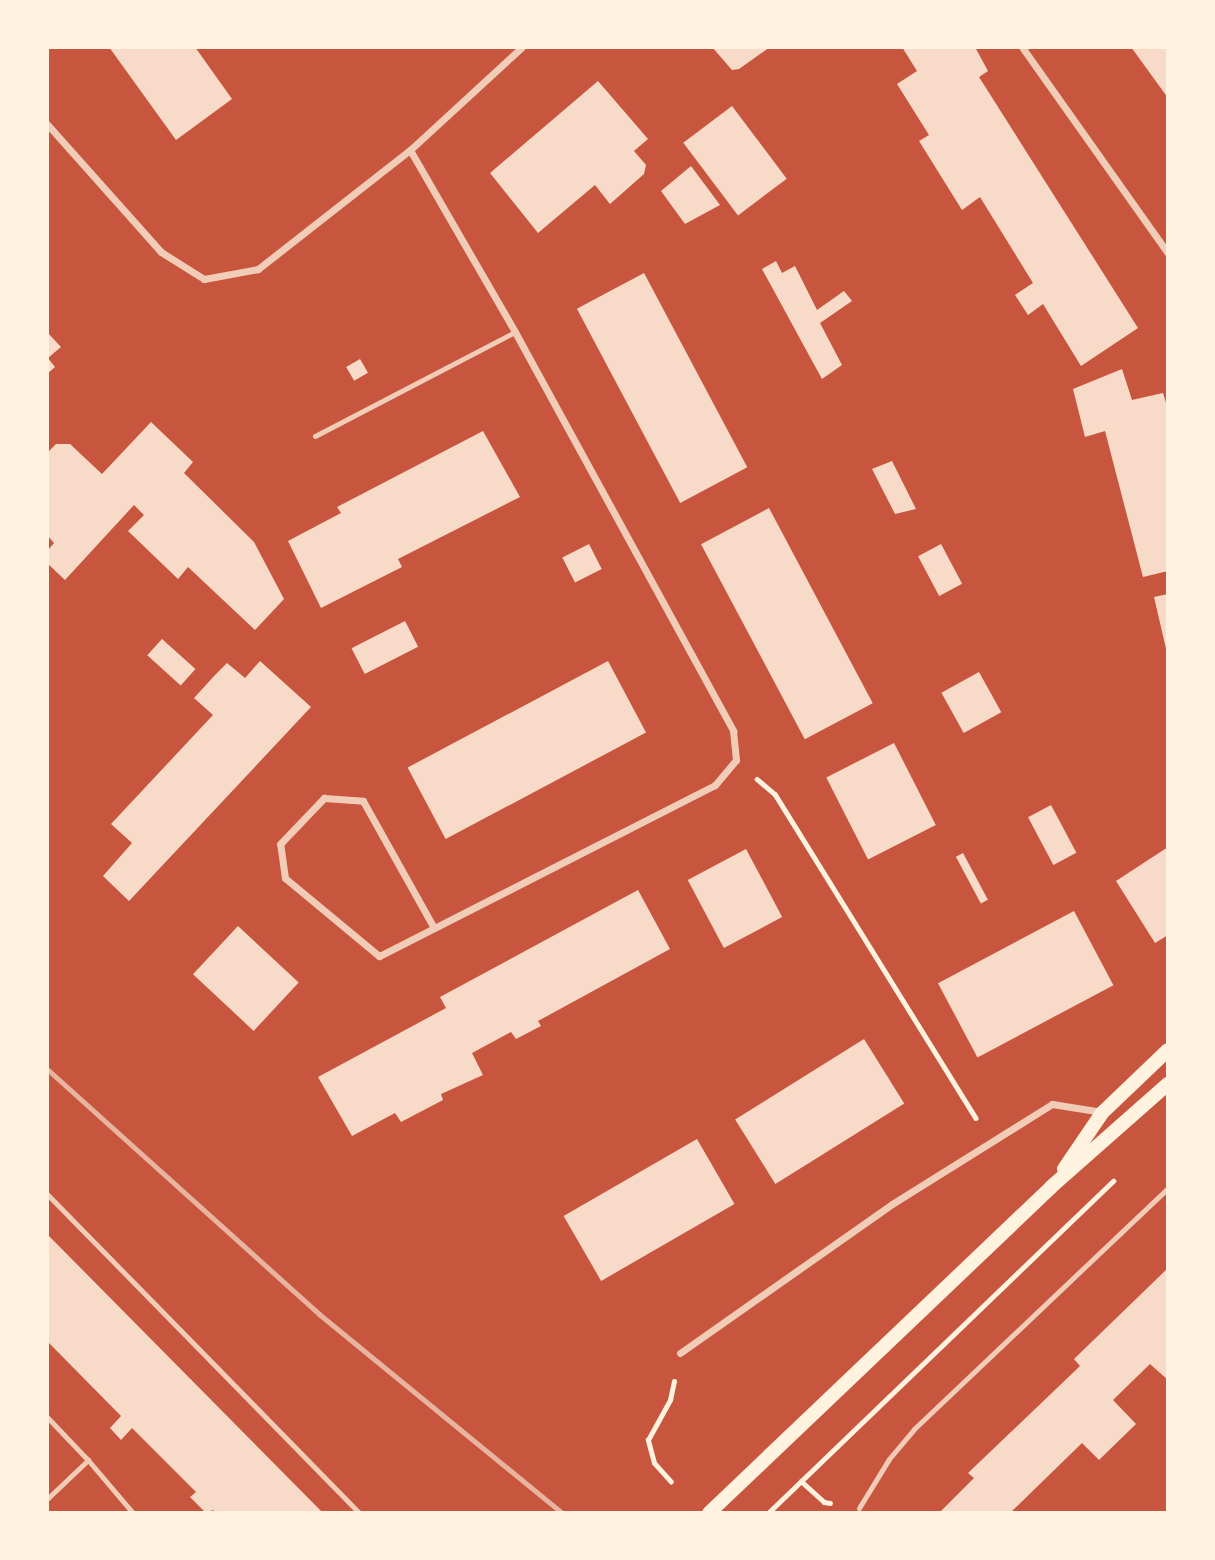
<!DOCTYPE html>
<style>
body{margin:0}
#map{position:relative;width:1215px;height:1560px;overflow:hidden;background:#c8553d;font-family:"Alegreya Sans",sans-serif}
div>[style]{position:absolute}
.building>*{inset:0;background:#f7dbc8;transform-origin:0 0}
.path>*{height:4.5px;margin:-2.25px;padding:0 2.25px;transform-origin:2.25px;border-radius:2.25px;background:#fff3e0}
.service>*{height:5px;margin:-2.5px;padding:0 2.5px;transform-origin:2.5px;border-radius:2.5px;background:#f1ccb7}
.minor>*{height:7px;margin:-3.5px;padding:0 3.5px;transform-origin:3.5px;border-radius:3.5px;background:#f1ccb7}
.secondary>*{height:14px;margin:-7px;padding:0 7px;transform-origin:7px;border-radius:7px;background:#fff3e0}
.rail>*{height:5px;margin:-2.5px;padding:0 2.5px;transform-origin:2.5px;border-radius:2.5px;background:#e9b49f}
span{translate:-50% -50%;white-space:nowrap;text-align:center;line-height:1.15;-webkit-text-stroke:7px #fff3e0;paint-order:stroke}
.frame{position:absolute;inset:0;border:49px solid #fff3e0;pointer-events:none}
</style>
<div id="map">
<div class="building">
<i style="clip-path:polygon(109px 47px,195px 47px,232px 99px,176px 140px)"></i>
<i style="clip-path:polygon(712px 47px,770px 47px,739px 69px,732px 70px)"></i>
<i style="clip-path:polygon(902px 47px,975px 47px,988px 71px,979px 77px,1138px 328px,1081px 366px,1043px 304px,1028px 315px,1015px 295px,1033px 283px,980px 197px,962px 210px,919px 141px,929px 135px,897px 84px,917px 71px)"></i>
<i style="clip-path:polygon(1131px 47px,1168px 47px,1168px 98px)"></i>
<i style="clip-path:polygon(598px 81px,648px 139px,634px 151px,646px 165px,644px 174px,610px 204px,595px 185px,538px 233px,490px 173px)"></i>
<i style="left:732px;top:106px;width:91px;height:61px;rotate:53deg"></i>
<i style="clip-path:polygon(691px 166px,720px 205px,685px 224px,661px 191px)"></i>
<i style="clip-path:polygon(776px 261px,782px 273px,795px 266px,817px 310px,844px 291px,852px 301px,820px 323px,842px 365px,822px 379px,762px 269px)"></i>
<i style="left:644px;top:273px;width:220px;height:76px;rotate:62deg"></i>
<i style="clip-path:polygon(47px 332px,61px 347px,48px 358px,55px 367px,47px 374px)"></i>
<i style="left:360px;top:359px;width:16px;height:16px;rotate:60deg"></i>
<i style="clip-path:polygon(1122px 369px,1132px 400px,1163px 393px,1168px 409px,1168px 571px,1143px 577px,1105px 431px,1085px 437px,1073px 389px)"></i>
<i style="clip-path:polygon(151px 422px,193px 462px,184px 473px,254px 542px,284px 599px,255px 630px,188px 567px,178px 579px,128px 531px,144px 515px,134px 505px,65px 580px,47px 563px,47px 551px,54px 543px,47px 535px,47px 453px,56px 444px,70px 444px,102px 474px)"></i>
<i style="clip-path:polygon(483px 431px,520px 497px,398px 559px,402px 567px,321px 608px,288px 541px,341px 513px,337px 507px)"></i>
<i style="clip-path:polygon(892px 461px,916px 509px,895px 514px,872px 469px)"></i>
<i style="left:769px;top:508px;width:221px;height:77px;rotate:62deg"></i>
<i style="left:589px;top:544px;width:28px;height:30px;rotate:63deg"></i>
<i style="left:941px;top:544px;width:45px;height:26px;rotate:62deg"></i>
<i style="clip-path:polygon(1168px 594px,1168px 652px,1167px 653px,1154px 597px)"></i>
<i style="left:405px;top:621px;width:29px;height:60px;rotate:63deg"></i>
<i style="left:162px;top:639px;width:45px;height:22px;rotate:42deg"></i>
<i style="clip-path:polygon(260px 661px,311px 707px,129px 901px,103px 876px,132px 843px,111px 824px,213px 715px,194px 698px,215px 675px,227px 663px,245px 678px)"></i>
<i style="left:608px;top:661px;width:81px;height:227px;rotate:62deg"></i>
<i style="left:979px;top:672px;width:46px;height:43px;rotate:61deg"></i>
<i style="left:894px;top:743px;width:92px;height:76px;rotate:63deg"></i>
<i style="left:1051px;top:805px;width:54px;height:26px;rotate:62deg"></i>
<i style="clip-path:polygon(1168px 847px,1168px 935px,1155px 943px,1116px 881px)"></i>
<i style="left:746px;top:849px;width:77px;height:66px;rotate:62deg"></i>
<i style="left:963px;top:853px;width:53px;height:8px;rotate:62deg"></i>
<i style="clip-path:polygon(638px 890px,670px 949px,538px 1021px,541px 1026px,516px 1039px,511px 1032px,472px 1053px,483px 1075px,441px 1094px,443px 1100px,401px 1122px,395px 1113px,352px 1136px,318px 1077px,446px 1008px,440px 997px)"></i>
<i style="left:1074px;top:911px;width:84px;height:154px;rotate:62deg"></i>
<i style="left:238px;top:926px;width:83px;height:66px;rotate:43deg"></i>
<i style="left:864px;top:1039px;width:76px;height:152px;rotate:58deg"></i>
<i style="left:697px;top:1139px;width:75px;height:154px;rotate:60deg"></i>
<i style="clip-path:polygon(47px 1234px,323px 1513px,216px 1513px,213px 1510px,206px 1513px,190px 1497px,196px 1492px,132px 1428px,121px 1440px,110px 1428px,121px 1416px,47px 1341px)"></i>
<i style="clip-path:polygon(1168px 1268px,1168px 1380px,1150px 1364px,1113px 1400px,1136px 1424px,1099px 1460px,1082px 1443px,1010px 1513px,939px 1513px,974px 1478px,968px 1473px,1080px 1366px,1074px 1359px)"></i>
</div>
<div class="path">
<i style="left:757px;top:779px;width:23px;rotate:40deg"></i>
<i style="left:775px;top:794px;width:381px;rotate:58.2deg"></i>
<i style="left:801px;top:1481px;width:31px;rotate:42deg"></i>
<i style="left:824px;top:1502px;width:6px;rotate:9deg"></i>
<i style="left:671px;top:1482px;width:25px;rotate:-132deg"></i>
<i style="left:654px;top:1463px;width:24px;rotate:-105deg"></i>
<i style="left:648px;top:1440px;width:46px;rotate:-61.2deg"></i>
<i style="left:670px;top:1400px;width:19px;rotate:-78deg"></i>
<i style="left:768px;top:1513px;width:479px;rotate:-43.9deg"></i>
</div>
<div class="service">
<i style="left:315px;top:436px;width:225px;rotate:-27.5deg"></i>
<i style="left:47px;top:1194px;width:446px;rotate:45.6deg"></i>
<i style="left:47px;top:1417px;width:59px;rotate:46.4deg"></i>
<i style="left:47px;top:1499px;width:57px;rotate:-43.6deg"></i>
<i style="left:88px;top:1460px;width:70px;rotate:49.7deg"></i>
<i style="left:859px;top:1508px;width:57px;rotate:-58.5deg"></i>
<i style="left:889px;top:1459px;width:39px;rotate:-50deg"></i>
<i style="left:914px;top:1429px;width:350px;rotate:-43.5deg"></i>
</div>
<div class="minor">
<i style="left:1022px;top:47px;width:252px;rotate:54.7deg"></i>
<i style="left:47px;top:124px;width:171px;rotate:48.3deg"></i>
<i style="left:161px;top:252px;width:51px;rotate:32.1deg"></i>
<i style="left:204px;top:279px;width:55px;rotate:-10.5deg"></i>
<i style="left:258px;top:269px;width:193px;rotate:-38.1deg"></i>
<i style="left:410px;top:150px;width:152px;rotate:-42.6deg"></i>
<i style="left:410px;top:150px;width:210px;rotate:60deg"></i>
<i style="left:515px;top:332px;width:455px;rotate:61.3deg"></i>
<i style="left:733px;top:731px;width:29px;rotate:84deg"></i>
<i style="left:736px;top:760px;width:33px;rotate:130deg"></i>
<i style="left:715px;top:785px;width:377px;rotate:153deg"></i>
<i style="left:379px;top:956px;width:122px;rotate:-140.3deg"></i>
<i style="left:285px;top:878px;width:34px;rotate:-98deg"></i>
<i style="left:280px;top:844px;width:64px;rotate:-46.3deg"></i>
<i style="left:324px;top:798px;width:39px;rotate:4deg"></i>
<i style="left:363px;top:801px;width:143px;rotate:60.8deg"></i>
<i style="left:680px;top:1353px;width:259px;rotate:-35.1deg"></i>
<i style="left:892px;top:1204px;width:189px;rotate:-32deg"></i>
<i style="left:1052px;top:1104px;width:51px;rotate:9.1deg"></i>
</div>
<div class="secondary">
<i style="left:1064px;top:1169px;width:68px;rotate:-55.8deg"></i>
<i style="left:1102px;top:1113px;width:91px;rotate:-43.7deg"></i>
<i style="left:709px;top:1513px;width:472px;rotate:-43.6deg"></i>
<i style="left:1051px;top:1187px;width:156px;rotate:-41.4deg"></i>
</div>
<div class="rail">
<i style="left:47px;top:1069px;width:366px;rotate:42deg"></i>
<i style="left:319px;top:1314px;width:314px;rotate:39.3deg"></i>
</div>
<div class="frame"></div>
</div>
